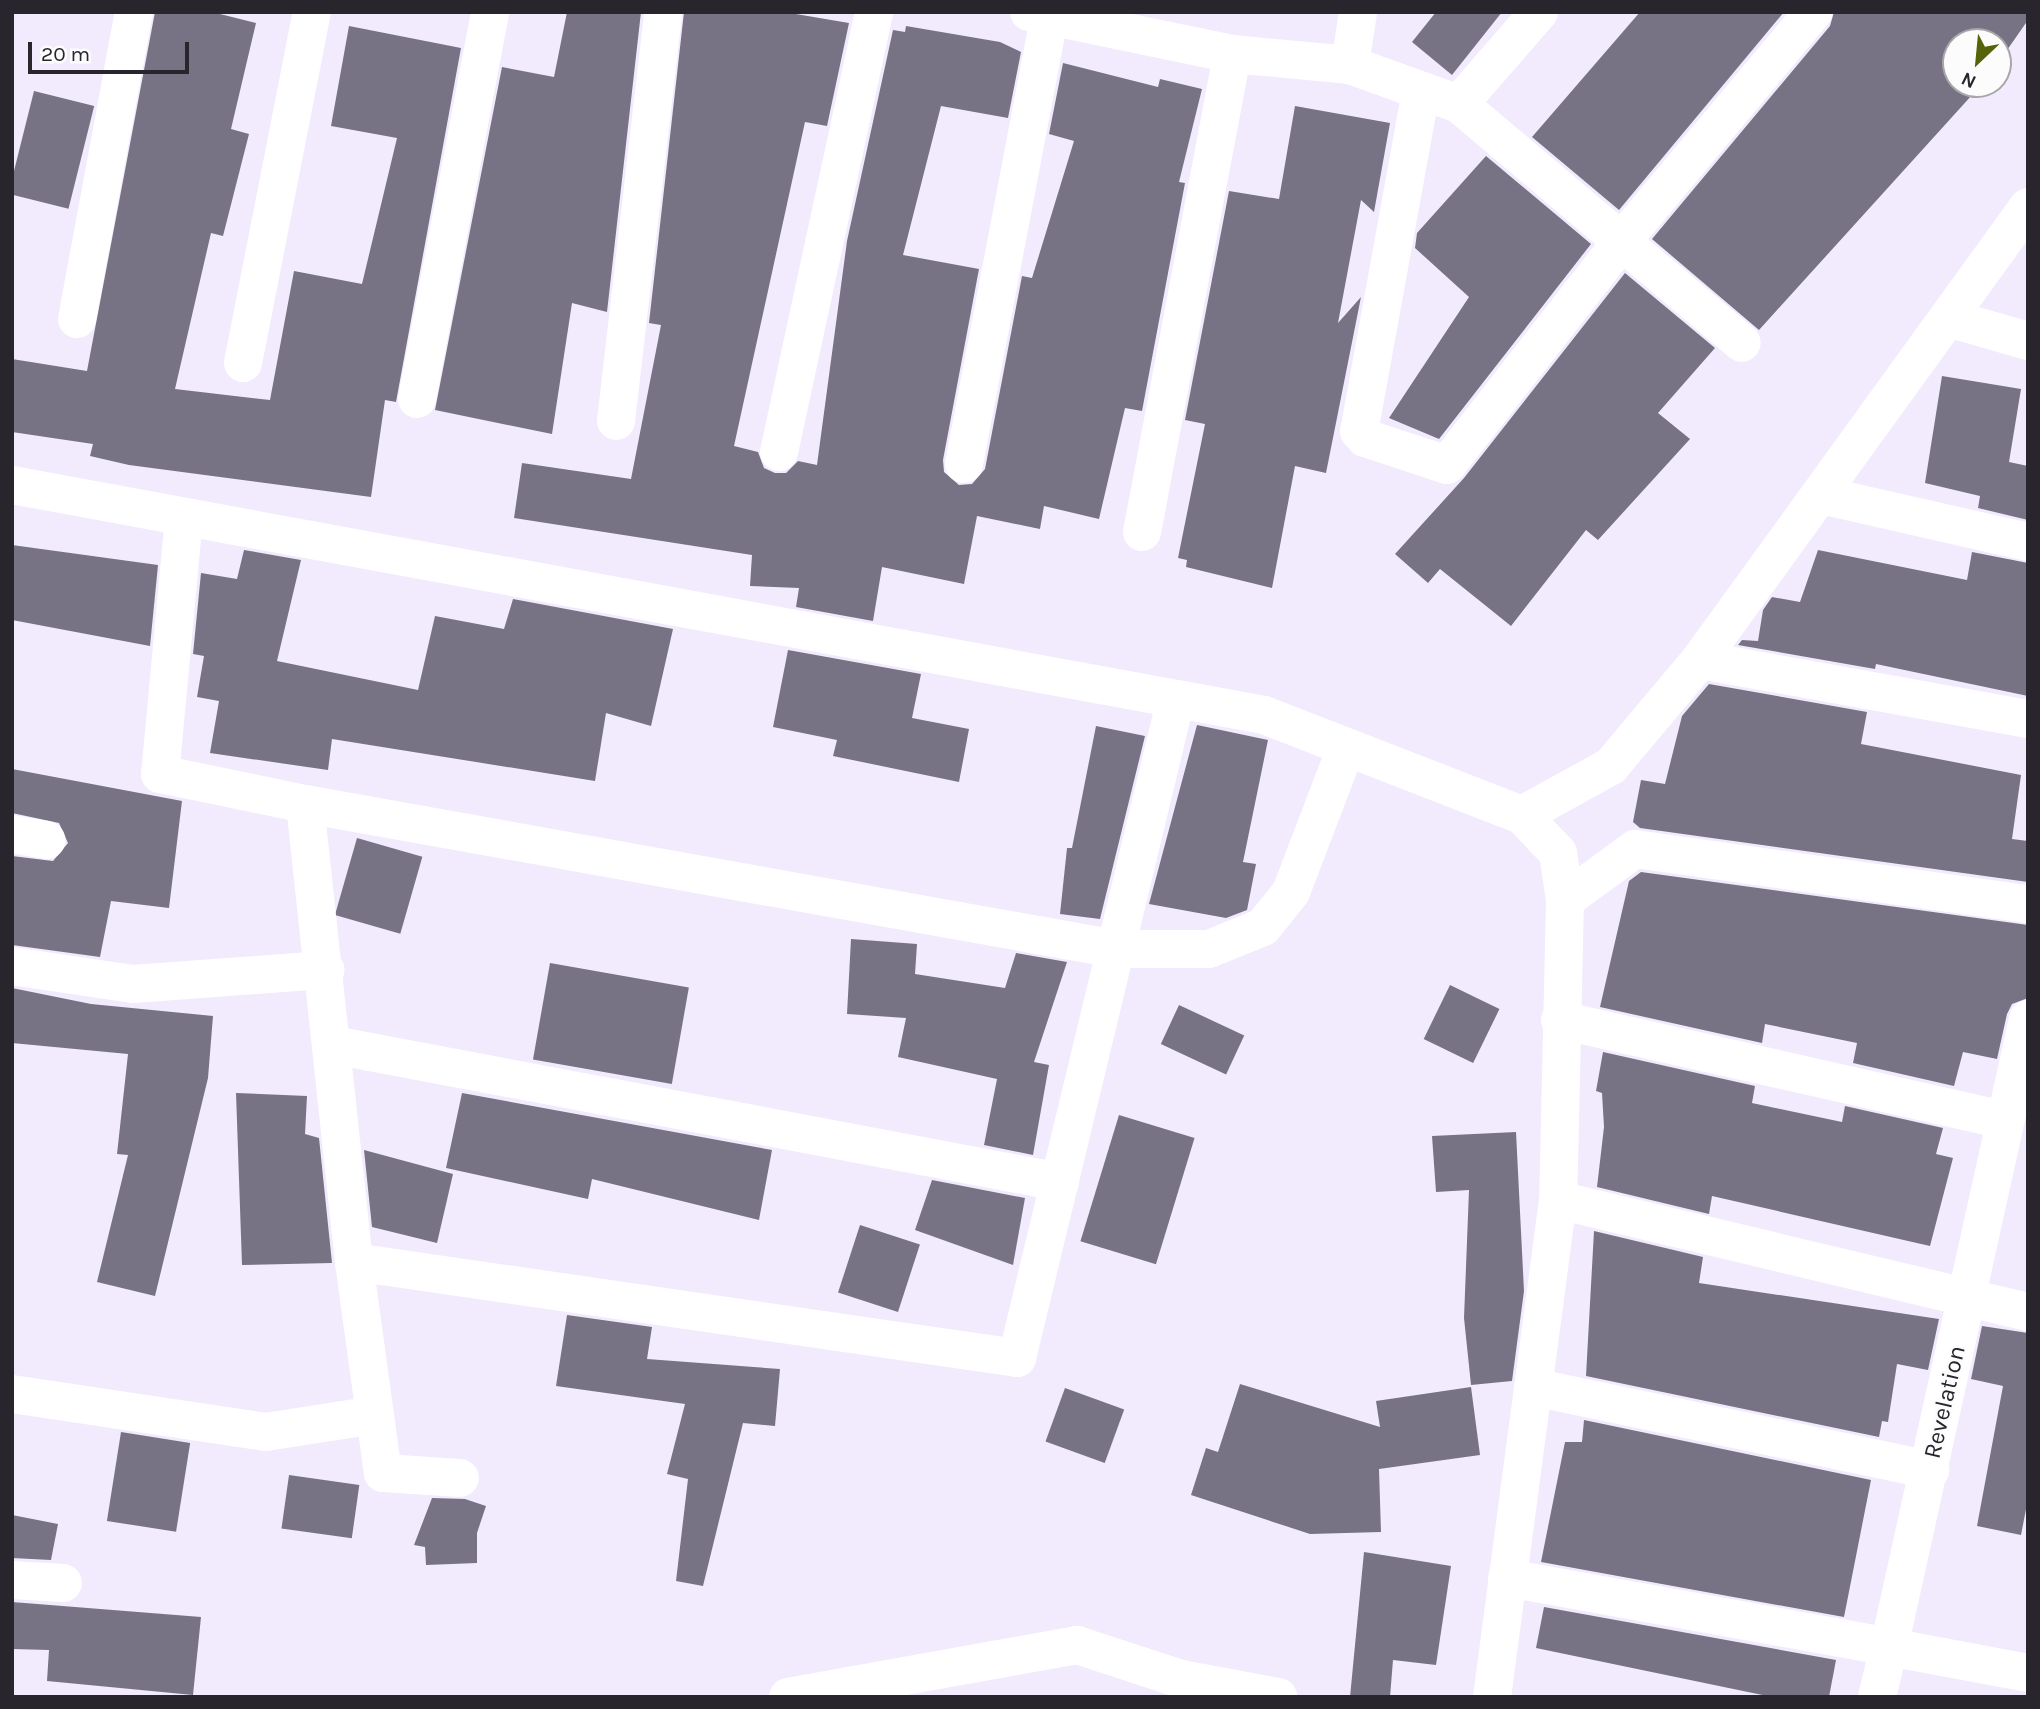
<!DOCTYPE html>
<style>
body{margin:0}
#map{position:relative;width:2040px;height:1709px;overflow:hidden;background:#f1ebfd;font-family:Karla,sans-serif}
div>[style]{position:absolute}
.building>*{inset:0;background:#787285;transform-origin:0 0}
.minor>*{height:38px;margin:-19px;padding:0 19px;transform-origin:19px;border-radius:19px;background:#fff}
span{translate:-50% -50%;white-space:nowrap;text-align:center;line-height:1.15;-webkit-text-stroke:5px #fcfcfc;paint-order:stroke}
.street-label{font-size:24px;color:#28252d}
.frame{position:absolute;inset:0;border:14px solid #28252d;pointer-events:none}
.north{position:absolute;left:1942px;top:28px;width:70px;height:70px;box-sizing:border-box;background:#fcfcfc;border:2px solid #a7a6a9;border-radius:50%;rotate:206deg;font-size:19px;font-weight:700;line-height:28px;text-align:center;color:#28252d}
.north::after{content:'';display:block;margin:auto;width:24px;height:32px;background:#55640a;clip-path:polygon(50% 0,100% 100%,50% 72%,0 100%)}
.scale{position:absolute;left:28px;top:42px;width:161px;height:32px;box-sizing:border-box;border:4px solid #28252d;border-top:0;padding-left:9px;font-size:21px;line-height:24px;white-space:nowrap;color:#28252d;-webkit-text-stroke:5px #fcfcfc;paint-order:stroke}
</style>
<div id="map">
<div class="building">
<i style="clip-path:polygon(155px 12px,212px 12px,256px 23px,231px 129px,249px 134px,223px 236px,211px 233px,175px 389px,270px 400px,294px 271px,362px 284px,397px 138px,331px 126px,349px 26px,461px 48px,396px 402px,385px 400px,371px 497px,129px 465px,90px 456px,93px 444px,12px 432px,12px 359px,87px 371px)"></i>
<i style="clip-path:polygon(567px 12px,641px 12px,607px 312px,572px 303px,552px 434px,435px 410px,502px 67px,554px 77px)"></i>
<i style="clip-path:polygon(684px 12px,784px 12px,849px 23px,827px 126px,805px 122px,734px 446px,758px 452px,764px 468px,775px 473px,786px 473px,798px 461px,817px 465px,847px 241px,893px 30px,905px 32px,906px 26px,1000px 42px,1021px 52px,1008px 118px,941px 106px,903px 255px,979px 269px,943px 460px,944px 472px,959px 485px,972px 484px,985px 469px,1022px 276px,1032px 278px,1074px 141px,1049px 134px,1063px 63px,1158px 87px,1160px 79px,1202px 89px,1179px 182px,1185px 183px,1142px 411px,1125px 408px,1099px 519px,1044px 506px,1040px 529px,977px 516px,964px 584px,882px 567px,873px 621px,796px 607px,799px 588px,750px 586px,752px 555px,514px 518px,522px 463px,631px 479px,661px 325px,649px 323px)"></i>
<i style="clip-path:polygon(1436px 12px,1502px 12px,1452px 75px,1412px 42px)"></i>
<i style="clip-path:polygon(1640px 12px,1784px 12px,1619px 210px,1532px 137px)"></i>
<i style="clip-path:polygon(1834px 12px,2028px 12px,2028px 20px,1998px 63px,1998px 42px,1956px 42px,1956px 84px,1982px 84px,1759px 330px,1652px 239px,1830px 26px)"></i>
<i style="left:34px;top:91px;width:62px;height:106px;rotate:14deg"></i>
<i style="clip-path:polygon(1295px 106px,1390px 123px,1374px 212px,1361px 200px,1338px 323px,1361px 297px,1326px 473px,1295px 466px,1272px 588px,1186px 567px,1187px 560px,1178px 558px,1205px 424px,1185px 420px,1229px 191px,1279px 199px)"></i>
<i style="clip-path:polygon(1486px 156px,1591px 244px,1439px 439px,1389px 418px,1469px 297px,1415px 248px,1417px 233px)"></i>
<i style="clip-path:polygon(1625px 273px,1715px 348px,1658px 413px,1690px 439px,1598px 540px,1586px 530px,1511px 626px,1440px 569px,1428px 583px,1395px 554px,1464px 478px)"></i>
<i style="clip-path:polygon(1942px 376px,2021px 389px,2009px 462px,2028px 466px,2028px 520px,1978px 508px,1980px 496px,1925px 483px)"></i>
<i style="clip-path:polygon(12px 545px,158px 565px,150px 646px,12px 620px)"></i>
<i style="clip-path:polygon(244px 550px,301px 560px,277px 661px,418px 690px,435px 616px,504px 629px,513px 599px,673px 629px,651px 726px,606px 713px,595px 781px,332px 739px,328px 770px,210px 753px,219px 701px,197px 697px,204px 656px,193px 654px,201px 573px,237px 579px)"></i>
<i style="clip-path:polygon(1818px 550px,1967px 580px,1972px 552px,2028px 563px,2028px 696px,1876px 664px,1875px 669px,1738px 645px,1742px 640px,1758px 641px,1763px 610px,1772px 597px,1800px 602px)"></i>
<i style="clip-path:polygon(788px 650px,921px 674px,912px 718px,969px 729px,959px 782px,833px 756px,837px 740px,773px 727px)"></i>
<i style="clip-path:polygon(1709px 684px,1867px 712px,1861px 744px,2021px 775px,2012px 839px,2028px 841px,2028px 882px,1640px 828px,1633px 822px,1641px 780px,1665px 784px,1682px 716px)"></i>
<i style="clip-path:polygon(1197px 725px,1268px 740px,1243px 862px,1256px 864px,1247px 910px,1226px 918px,1149px 904px)"></i>
<i style="clip-path:polygon(1096px 726px,1145px 736px,1100px 919px,1060px 914px,1067px 848px,1072px 848px)"></i>
<i style="clip-path:polygon(12px 769px,182px 801px,169px 908px,111px 901px,100px 957px,12px 945px,12px 856px,53px 861px,68px 843px,59px 823px,12px 813px)"></i>
<i style="left:357px;top:838px;width:68px;height:80px;rotate:16deg"></i>
<i style="clip-path:polygon(1641px 872px,2028px 925px,2028px 998px,2012px 1004px,2007px 1014px,1997px 1059px,1963px 1052px,1954px 1086px,1853px 1063px,1857px 1043px,1765px 1024px,1762px 1043px,1600px 1007px,1629px 881px)"></i>
<i style="clip-path:polygon(851px 939px,917px 944px,915px 974px,1005px 988px,1016px 953px,1067px 962px,1034px 1062px,1049px 1065px,1033px 1155px,984px 1145px,997px 1079px,898px 1057px,906px 1018px,847px 1014px)"></i>
<i style="left:550px;top:963px;width:141px;height:98px;rotate:10deg"></i>
<i style="left:1450px;top:985px;width:55px;height:60px;rotate:26deg"></i>
<i style="clip-path:polygon(12px 988px,91px 1004px,213px 1016px,208px 1078px,155px 1296px,97px 1282px,128px 1155px,117px 1154px,128px 1054px,12px 1043px)"></i>
<i style="left:1179px;top:1005px;width:72px;height:43px;rotate:25deg"></i>
<i style="clip-path:polygon(1603px 1052px,1755px 1086px,1752px 1103px,1842px 1122px,1845px 1106px,1943px 1128px,1936px 1154px,1953px 1158px,1930px 1246px,1712px 1196px,1709px 1214px,1597px 1187px,1604px 1127px,1602px 1093px,1596px 1091px)"></i>
<i style="clip-path:polygon(236px 1093px,307px 1096px,305px 1134px,319px 1138px,332px 1263px,242px 1265px)"></i>
<i style="clip-path:polygon(462px 1093px,772px 1150px,759px 1220px,592px 1179px,588px 1199px,446px 1168px)"></i>
<i style="left:1119px;top:1115px;width:79px;height:132px;rotate:17deg"></i>
<i style="clip-path:polygon(1516px 1132px,1524px 1291px,1512px 1381px,1471px 1385px,1464px 1318px,1469px 1190px,1436px 1192px,1432px 1136px)"></i>
<i style="clip-path:polygon(364px 1150px,453px 1174px,437px 1243px,372px 1227px)"></i>
<i style="clip-path:polygon(932px 1180px,1025px 1198px,1013px 1265px,915px 1230px)"></i>
<i style="left:860px;top:1225px;width:63px;height:71px;rotate:18deg"></i>
<i style="clip-path:polygon(1594px 1231px,1703px 1257px,1699px 1283px,1939px 1319px,1928px 1370px,1897px 1364px,1888px 1422px,1882px 1421px,1879px 1437px,1586px 1376px)"></i>
<i style="clip-path:polygon(567px 1315px,652px 1327px,647px 1359px,780px 1369px,775px 1426px,743px 1423px,703px 1586px,676px 1581px,688px 1479px,667px 1474px,685px 1404px,556px 1386px)"></i>
<i style="clip-path:polygon(1982px 1326px,2028px 1333px,2028px 1499px,2021px 1535px,1977px 1526px,2003px 1386px,1971px 1379px)"></i>
<i style="clip-path:polygon(1240px 1384px,1380px 1427px,1376px 1401px,1471px 1387px,1480px 1455px,1379px 1469px,1381px 1532px,1310px 1534px,1191px 1495px,1206px 1448px,1218px 1452px)"></i>
<i style="left:1065px;top:1388px;width:63px;height:57px;rotate:20deg"></i>
<i style="clip-path:polygon(1584px 1420px,1871px 1480px,1844px 1617px,1541px 1562px,1565px 1442px,1582px 1442px)"></i>
<i style="left:121px;top:1432px;width:70px;height:90px;rotate:9deg"></i>
<i style="left:289px;top:1475px;width:71px;height:54px;rotate:8deg"></i>
<i style="clip-path:polygon(432px 1498px,465px 1499px,486px 1506px,477px 1533px,477px 1563px,426px 1565px,425px 1547px,414px 1545px)"></i>
<i style="clip-path:polygon(12px 1515px,58px 1524px,51px 1560px,12px 1558px)"></i>
<i style="clip-path:polygon(1364px 1552px,1451px 1566px,1436px 1665px,1393px 1660px,1390px 1697px,1350px 1697px)"></i>
<i style="clip-path:polygon(12px 1602px,201px 1617px,193px 1695px,47px 1681px,49px 1650px,12px 1649px)"></i>
<i style="clip-path:polygon(1544px 1607px,1836px 1660px,1829px 1697px,1772px 1697px,1536px 1648px)"></i>
</div>
<div class="minor">
<i style="left:1029px;top:12px;width:207px;rotate:11.7deg"></i>
<i style="left:1232px;top:54px;width:119px;rotate:5.3deg"></i>
<i style="left:1350px;top:65px;width:116px;rotate:19.7deg"></i>
<i style="left:1459px;top:104px;width:122px;rotate:-49deg"></i>
<i style="left:1350px;top:65px;width:54px;rotate:-81.4deg"></i>
<i style="left:1421px;top:91px;width:346px;rotate:100.3deg"></i>
<i style="left:1359px;top:431px;width:9px;rotate:49deg"></i>
<i style="left:1365px;top:438px;width:86px;rotate:18.2deg"></i>
<i style="left:1447px;top:465px;width:283px;rotate:-52deg"></i>
<i style="left:1621px;top:242px;width:300px;rotate:-50.1deg"></i>
<i style="left:1459px;top:104px;width:370px;rotate:40.2deg"></i>
<i style="left:1948px;top:318px;width:83px;rotate:16deg"></i>
<i style="left:77px;top:319px;width:312px;rotate:-79.5deg"></i>
<i style="left:243px;top:363px;width:358px;rotate:-78.9deg"></i>
<i style="left:417px;top:399px;width:394px;rotate:-79.3deg"></i>
<i style="left:616px;top:421px;width:412px;rotate:-83.4deg"></i>
<i style="left:779px;top:452px;width:450px;rotate:-77.8deg"></i>
<i style="left:964px;top:464px;width:452px;rotate:-79.2deg"></i>
<i style="left:12px;top:485px;width:1273px;rotate:10.41deg"></i>
<i style="left:1264px;top:715px;width:277px;rotate:21.2deg"></i>
<i style="left:1522px;top:815px;width:52px;rotate:46.5deg"></i>
<i style="left:1558px;top:853px;width:48px;rotate:81.5deg"></i>
<i style="left:1565px;top:900px;width:300px;rotate:91.3deg"></i>
<i style="left:1558px;top:1200px;width:501px;rotate:97.56deg"></i>
<i style="left:1821px;top:495px;width:212px;rotate:12.8deg"></i>
<i style="left:184px;top:517px;width:258px;rotate:95.3deg"></i>
<i style="left:160px;top:774px;width:148px;rotate:11.7deg"></i>
<i style="left:305px;top:804px;width:461px;rotate:83.9deg"></i>
<i style="left:354px;top:1262px;width:670px;rotate:8.24deg"></i>
<i style="left:1017px;top:1358px;width:678px;rotate:-76.44deg"></i>
<i style="left:1142px;top:532px;width:486px;rotate:-79.3deg"></i>
<i style="left:1700px;top:660px;width:333px;rotate:10.2deg"></i>
<i style="left:305px;top:804px;width:824px;rotate:10.14deg"></i>
<i style="left:1116px;top:949px;width:93px"></i>
<i style="left:1209px;top:949px;width:58px;rotate:-22.2deg"></i>
<i style="left:1263px;top:927px;width:45px;rotate:-51.3deg"></i>
<i style="left:1291px;top:892px;width:154px;rotate:-69.1deg"></i>
<i style="left:1522px;top:815px;width:102px;rotate:-28.8deg"></i>
<i style="left:1611px;top:766px;width:138px;rotate:-50deg"></i>
<i style="left:1700px;top:660px;width:559px;rotate:-54.09deg"></i>
<i style="left:12px;top:834px;width:35px;rotate:10deg"></i>
<i style="left:1565px;top:900px;width:87px;rotate:-36.1deg"></i>
<i style="left:1635px;top:849px;width:397px;rotate:8deg"></i>
<i style="left:12px;top:966px;width:122px;rotate:8.5deg"></i>
<i style="left:133px;top:984px;width:193px;rotate:-4.2deg"></i>
<i style="left:2028px;top:1019px;width:643px;rotate:102.48deg"></i>
<i style="left:1889px;top:1647px;width:141px;rotate:10.6deg"></i>
<i style="left:1560px;top:1020px;width:456px;rotate:12.7deg"></i>
<i style="left:333px;top:1045px;width:740px;rotate:10.67deg"></i>
<i style="left:1558px;top:1200px;width:483px;rotate:13.4deg"></i>
<i style="left:354px;top:1262px;width:213px;rotate:82.2deg"></i>
<i style="left:383px;top:1473px;width:77px;rotate:3.7deg"></i>
<i style="left:1533px;top:1387px;width:406px;rotate:11.8deg"></i>
<i style="left:12px;top:1394px;width:257px;rotate:8.5deg"></i>
<i style="left:266px;top:1432px;width:110px;rotate:-8.9deg"></i>
<i style="left:1507px;top:1578px;width:388px;rotate:10.2deg"></i>
<i style="left:1889px;top:1647px;width:51px;rotate:103.5deg"></i>
<i style="left:12px;top:1580px;width:51px;rotate:3.4deg"></i>
<i style="left:788px;top:1697px;width:294px;rotate:-10.2deg"></i>
<i style="left:1077px;top:1645px;width:109px;rotate:18.1deg"></i>
<i style="left:1181px;top:1679px;width:99px;rotate:10.5deg"></i>
</div>
<div class="street-label">
<span style="left:1945px;top:1402px;rotate:-77deg">Revelation</span>
</div>
<div class="frame"></div>
<div class="north">N</div>
<div class="scale">20 m</div>
</div>
